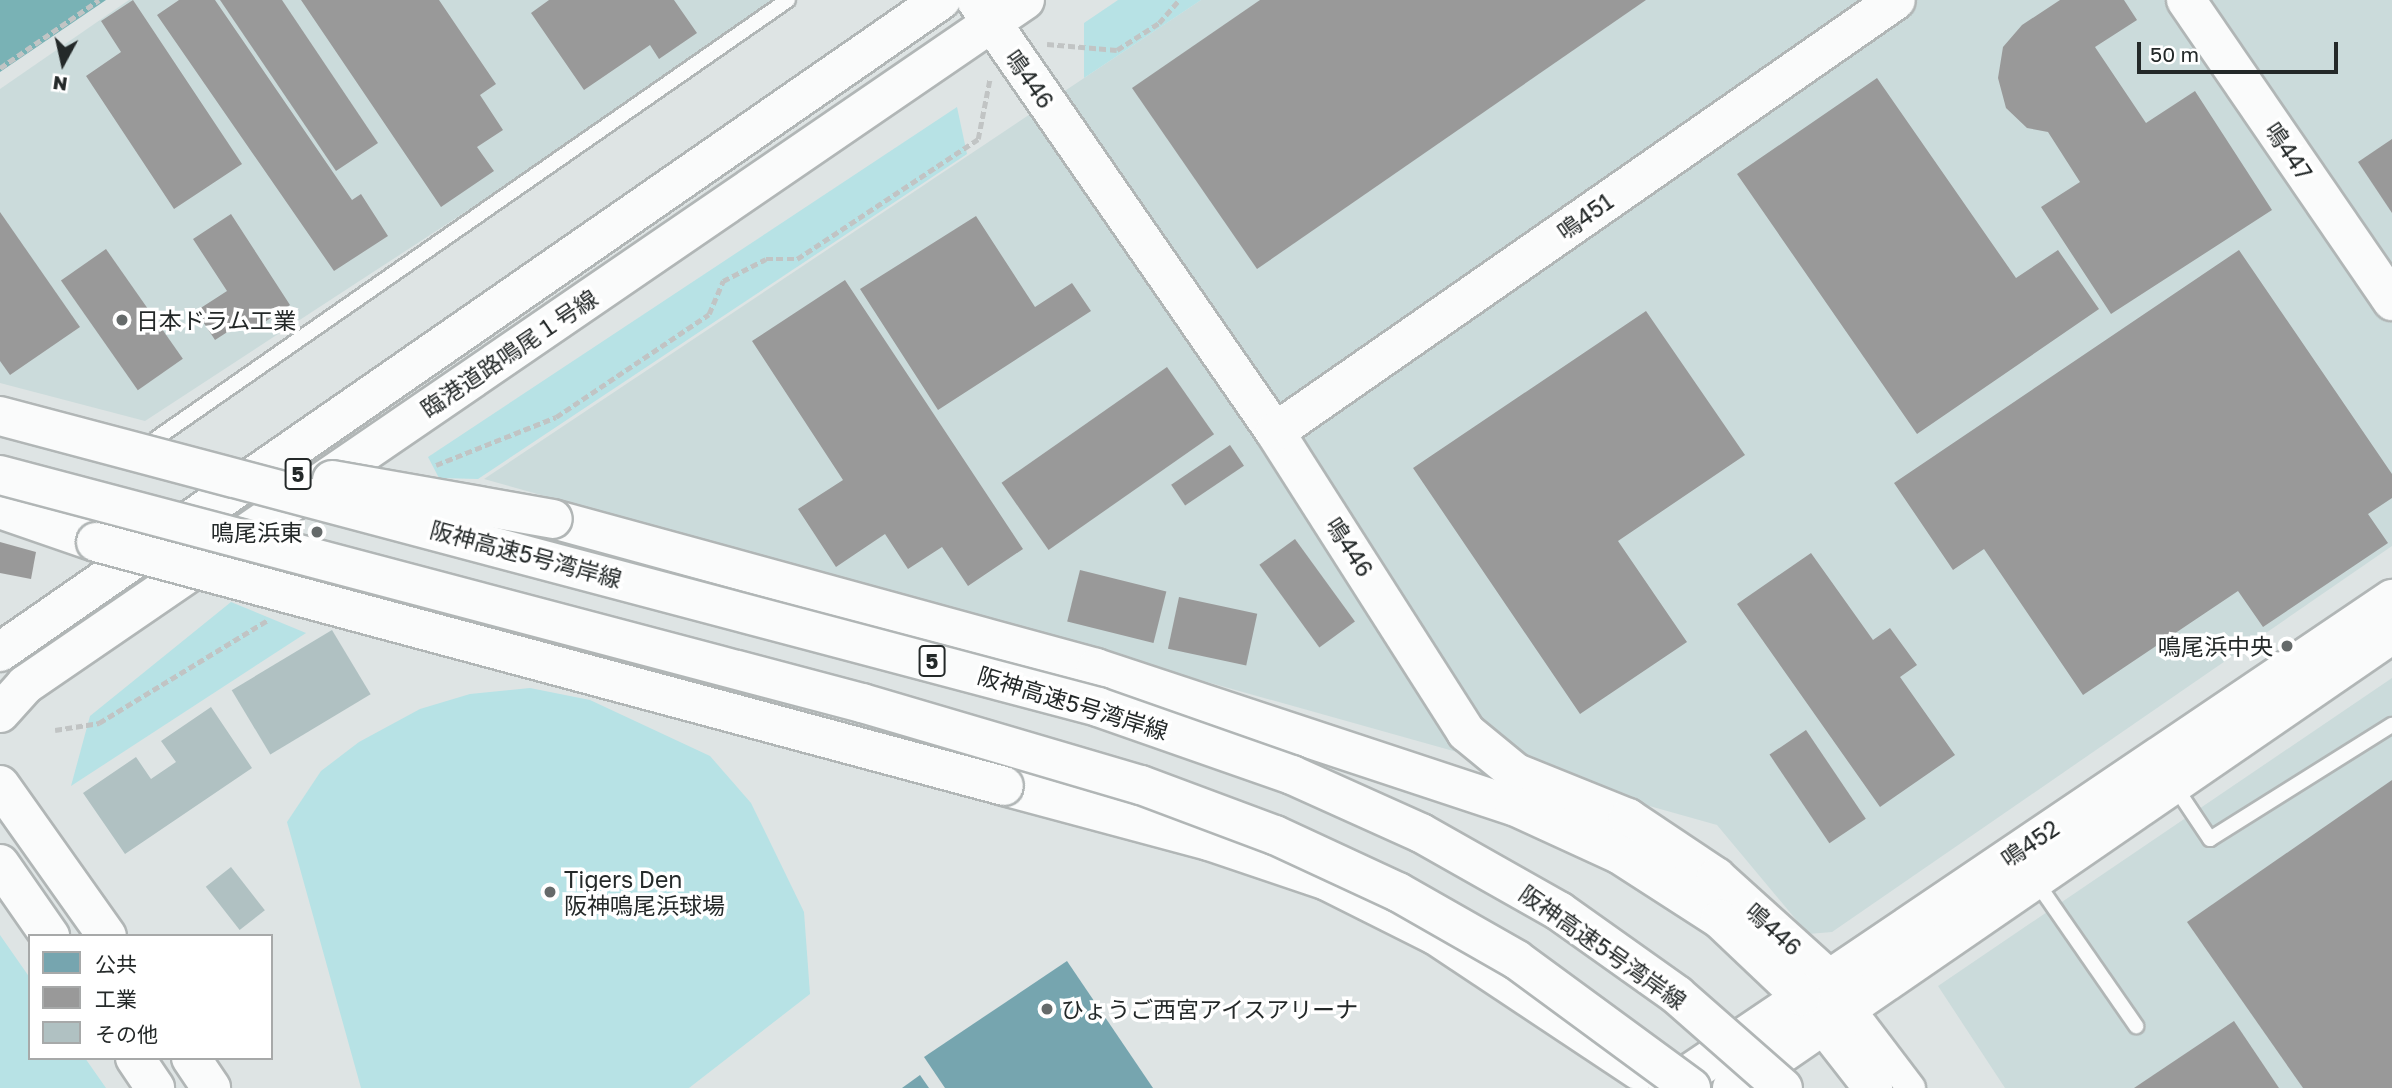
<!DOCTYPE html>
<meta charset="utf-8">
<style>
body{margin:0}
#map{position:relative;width:2392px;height:1088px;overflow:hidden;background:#dee4e4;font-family:"Golos Text","Noto Sans JP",sans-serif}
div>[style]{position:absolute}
.built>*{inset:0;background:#cbdbdb}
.green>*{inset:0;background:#b7e2e5}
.water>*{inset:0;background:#79b2b5}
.public>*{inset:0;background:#76a5af}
.industry>*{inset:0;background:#999;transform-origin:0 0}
.building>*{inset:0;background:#b0c1c2;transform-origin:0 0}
.path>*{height:4.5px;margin-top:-2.25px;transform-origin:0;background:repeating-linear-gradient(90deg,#c1c4c4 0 7px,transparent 0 10.5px)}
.roads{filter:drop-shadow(2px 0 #b1b6b6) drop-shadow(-2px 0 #b1b6b6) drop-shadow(0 2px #b1b6b6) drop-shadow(0 -2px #b1b6b6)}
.lane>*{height:14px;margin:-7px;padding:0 7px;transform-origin:7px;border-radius:7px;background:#fafbfb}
.street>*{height:28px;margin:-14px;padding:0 14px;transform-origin:14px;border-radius:14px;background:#fafbfb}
.secondary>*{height:38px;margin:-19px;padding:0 19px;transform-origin:19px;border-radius:19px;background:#fafbfb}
.highway>*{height:38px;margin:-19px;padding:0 19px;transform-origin:19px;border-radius:19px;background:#fafbfb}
.bridges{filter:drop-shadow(2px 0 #b1b6b6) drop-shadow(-2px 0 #b1b6b6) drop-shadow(0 2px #b1b6b6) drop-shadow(0 -2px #b1b6b6)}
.highway-bridge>*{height:38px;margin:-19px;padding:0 19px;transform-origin:19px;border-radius:19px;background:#fafbfb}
.dots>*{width:19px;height:19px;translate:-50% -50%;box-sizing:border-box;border:4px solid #fff;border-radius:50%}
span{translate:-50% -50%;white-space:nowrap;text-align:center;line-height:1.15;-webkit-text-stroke:7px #fff;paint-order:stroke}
.shield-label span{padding:2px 5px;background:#fff;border:2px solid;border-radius:5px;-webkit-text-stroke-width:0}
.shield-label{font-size:21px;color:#242929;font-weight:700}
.street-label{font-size:23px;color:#242929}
.poi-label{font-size:23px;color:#242929}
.left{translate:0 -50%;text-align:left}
.right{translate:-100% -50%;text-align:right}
.legend{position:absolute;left:28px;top:934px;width:245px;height:126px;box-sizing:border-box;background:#fff;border:2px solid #a7a9a9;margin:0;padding:9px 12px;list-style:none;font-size:21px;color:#242929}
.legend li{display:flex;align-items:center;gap:14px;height:35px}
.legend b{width:35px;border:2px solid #a7a9a9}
.north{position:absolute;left:28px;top:28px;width:70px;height:70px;-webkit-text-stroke:5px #fff;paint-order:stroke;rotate:188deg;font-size:19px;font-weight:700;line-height:28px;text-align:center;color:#242929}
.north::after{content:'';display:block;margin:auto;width:24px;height:32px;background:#242929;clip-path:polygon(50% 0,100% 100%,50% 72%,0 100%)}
.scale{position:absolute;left:2137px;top:42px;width:201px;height:32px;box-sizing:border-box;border:4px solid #242929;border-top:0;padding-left:9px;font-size:21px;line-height:24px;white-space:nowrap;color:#242929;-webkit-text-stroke:5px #fff;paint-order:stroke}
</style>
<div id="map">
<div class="built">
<i style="clip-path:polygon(129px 0,790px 0,145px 421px,0 383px,0 89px)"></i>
<i style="clip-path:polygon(1201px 0,2392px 0,2392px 546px,1832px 932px,1808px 934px,1717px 825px,484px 479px)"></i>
<i style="clip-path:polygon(2392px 678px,2392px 1088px,2005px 1088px,1938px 986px)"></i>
</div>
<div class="green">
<i style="clip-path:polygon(1118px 0,1201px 0,1084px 78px,1084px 23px)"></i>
<i style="clip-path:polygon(957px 107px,967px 154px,478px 479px,439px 478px,428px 457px)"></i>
<i style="clip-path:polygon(231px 602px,306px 633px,71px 786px,90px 716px)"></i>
<i style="clip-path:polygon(530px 688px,590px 700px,710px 756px,751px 803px,804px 912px,810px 994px,689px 1088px,361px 1088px,287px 822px,321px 771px,359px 742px,420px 709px,470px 694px)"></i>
<i style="clip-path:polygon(0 935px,30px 978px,30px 1058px,85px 1058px,106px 1088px,0 1088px)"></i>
</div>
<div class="water">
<i style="clip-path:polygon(0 0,106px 0,0 72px)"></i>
</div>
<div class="public">
<i style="clip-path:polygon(1067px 961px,1153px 1088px,945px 1088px,924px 1057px)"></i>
<i style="clip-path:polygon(920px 1075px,929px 1088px,902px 1088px)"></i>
</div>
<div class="industry">
<i style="clip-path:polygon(133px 0,242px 164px,174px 209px,86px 76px,121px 52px,101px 21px)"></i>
<i style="clip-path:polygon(179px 0,215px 0,352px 200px,361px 194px,388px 236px,334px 271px,157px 15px)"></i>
<i style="clip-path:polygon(220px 0,282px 0,378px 143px,336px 171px)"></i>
<i style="clip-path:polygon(301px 0,439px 0,496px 84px,480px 95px,503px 130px,477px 147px,494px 171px,441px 207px)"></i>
<i style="clip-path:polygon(549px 0,674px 0,697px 33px,659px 59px,650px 45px,584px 90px,531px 13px)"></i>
<i style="clip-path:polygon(1260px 0,1646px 0,1257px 269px,1132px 88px)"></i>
<i style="clip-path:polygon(2060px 0,2124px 0,2137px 20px,2095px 47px,2146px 123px,2195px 91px,2272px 210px,2111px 314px,2041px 207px,2080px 182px,2048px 132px,2027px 128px,2006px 108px,1998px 78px,2003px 47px,2022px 25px)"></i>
<i style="clip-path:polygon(1877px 78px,2016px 278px,2058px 250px,2099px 309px,1917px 434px,1737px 174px)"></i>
<i style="clip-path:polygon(2392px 139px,2392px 213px,2358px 162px)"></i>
<i style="clip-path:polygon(0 212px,80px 327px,10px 375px,0 361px)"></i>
<i style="clip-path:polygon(231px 214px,290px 305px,253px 330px,246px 320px,215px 340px,196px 311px,227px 291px,193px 239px)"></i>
<i style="clip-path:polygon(976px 216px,1035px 307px,1072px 283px,1091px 311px,938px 410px,860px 289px)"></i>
<i style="left:106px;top:249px;width:134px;height:55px;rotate:55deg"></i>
<i style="clip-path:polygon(2239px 250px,2392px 474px,2392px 498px,2368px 514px,2388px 543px,2263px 627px,2238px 591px,2083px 695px,1984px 549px,1953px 570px,1894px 483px)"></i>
<i style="clip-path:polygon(845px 280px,1023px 549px,968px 586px,942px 547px,908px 569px,885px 534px,836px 567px,798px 509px,843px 480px,752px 341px)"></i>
<i style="clip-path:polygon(1646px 311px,1745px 455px,1618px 541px,1687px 642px,1580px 714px,1413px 468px)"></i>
<i style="left:1167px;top:367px;width:82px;height:202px;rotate:55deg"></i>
<i style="left:1230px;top:445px;width:25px;height:71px;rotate:56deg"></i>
<i style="left:1295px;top:539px;width:102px;height:44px;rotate:54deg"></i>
<i style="clip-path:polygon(0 542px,36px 552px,31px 579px,0 573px)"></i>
<i style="clip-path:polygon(1811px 553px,1873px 640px,1890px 628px,1917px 665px,1900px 677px,1955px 755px,1880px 807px,1737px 604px)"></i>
<i style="left:1080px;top:570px;width:89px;height:53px;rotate:14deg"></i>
<i style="left:1179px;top:597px;width:80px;height:53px;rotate:12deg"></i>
<i style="left:1806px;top:730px;width:107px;height:44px;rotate:56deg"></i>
<i style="clip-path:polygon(2392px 780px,2392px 1088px,2303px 1088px,2187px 922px)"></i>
<i style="clip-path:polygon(2234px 1021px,2279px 1088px,2134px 1088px)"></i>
</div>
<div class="building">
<i style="left:332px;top:630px;width:75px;height:117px;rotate:59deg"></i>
<i style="clip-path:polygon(211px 707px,252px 768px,125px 854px,83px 793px,136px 757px,151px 779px,176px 762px,161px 741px)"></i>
<i style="left:231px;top:867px;width:55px;height:32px;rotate:52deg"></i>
</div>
<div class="path">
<i style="left:1047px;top:44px;width:70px;rotate:4.9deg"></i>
<i style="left:1117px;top:50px;width:50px;rotate:-32.7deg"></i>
<i style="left:1159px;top:23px;width:30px;rotate:-49deg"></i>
<i style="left:0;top:68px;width:120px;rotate:-34.5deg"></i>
<i style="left:436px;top:465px;width:129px;rotate:-21.8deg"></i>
<i style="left:556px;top:417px;width:184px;rotate:-33.9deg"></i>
<i style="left:709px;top:314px;width:36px;rotate:-67deg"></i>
<i style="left:723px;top:281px;width:48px;rotate:-27.1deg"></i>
<i style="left:766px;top:259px;width:31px"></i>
<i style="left:797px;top:259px;width:217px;rotate:-33.5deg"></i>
<i style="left:978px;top:139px;width:62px;rotate:-78.9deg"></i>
<i style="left:55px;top:730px;width:45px;rotate:-9deg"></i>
<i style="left:99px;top:723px;width:198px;rotate:-31.4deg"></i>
</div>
<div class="roads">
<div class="lane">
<i style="left:157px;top:438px;width:768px;rotate:-34.77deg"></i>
<i style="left:2174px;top:785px;width:65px;rotate:56.3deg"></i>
<i style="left:2210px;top:839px;width:215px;rotate:-32.1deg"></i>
<i style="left:2035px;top:880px;width:178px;rotate:55.3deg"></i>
</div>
<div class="street">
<i style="left:1839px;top:993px;width:119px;rotate:52.8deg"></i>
</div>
<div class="secondary">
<i style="left:976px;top:0;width:525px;rotate:55.31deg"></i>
<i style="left:1275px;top:432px;width:356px;rotate:57.5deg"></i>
<i style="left:1466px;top:732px;width:65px;rotate:39.4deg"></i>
<i style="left:1516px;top:773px;width:121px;rotate:21.9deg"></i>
<i style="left:1628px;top:818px;width:106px;rotate:33.8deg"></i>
<i style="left:1716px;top:877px;width:152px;rotate:42.1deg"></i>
<i style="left:2186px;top:0;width:365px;rotate:55.6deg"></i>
<i style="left:1275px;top:432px;width:756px;rotate:-34.82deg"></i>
<i style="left:0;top:652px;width:1145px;rotate:-34.72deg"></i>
<i style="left:0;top:713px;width:38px;rotate:-48deg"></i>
<i style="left:25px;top:685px;width:1212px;rotate:-34.41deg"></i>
<i style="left:0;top:785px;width:185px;rotate:54.7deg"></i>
<i style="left:0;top:864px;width:88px;rotate:55.2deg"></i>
<i style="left:1809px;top:1006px;width:104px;rotate:52deg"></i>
<i style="left:135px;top:1058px;width:36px;rotate:56deg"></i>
<i style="left:191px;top:1058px;width:36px;rotate:56deg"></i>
<i style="left:1668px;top:1088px;width:874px;rotate:-34.04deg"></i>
<i style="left:1732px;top:1088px;width:801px;rotate:-34.52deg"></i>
</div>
<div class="highway">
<i style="left:0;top:509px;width:102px;rotate:19deg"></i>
<i style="left:553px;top:519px;width:563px;rotate:15.34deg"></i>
<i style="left:1096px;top:668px;width:440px;rotate:18.3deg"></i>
<i style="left:1514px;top:806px;width:115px;rotate:24.6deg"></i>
<i style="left:1619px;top:854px;width:120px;rotate:32.8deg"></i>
<i style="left:1720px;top:919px;width:112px;rotate:43.5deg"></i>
<i style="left:1004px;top:786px;width:212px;rotate:15deg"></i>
<i style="left:1209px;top:841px;width:125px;rotate:18.7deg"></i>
<i style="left:1327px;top:881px;width:121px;rotate:26.6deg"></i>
<i style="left:1435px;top:935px;width:246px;rotate:33.6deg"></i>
</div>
</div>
<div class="bridges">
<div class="highway-bridge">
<i style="left:0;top:416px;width:1136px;rotate:14.84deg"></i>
<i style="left:1098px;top:707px;width:206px;rotate:19.3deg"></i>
<i style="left:1292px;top:775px;width:141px;rotate:24.2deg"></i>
<i style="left:1421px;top:833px;width:159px;rotate:29.5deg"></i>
<i style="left:1559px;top:911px;width:145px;rotate:35.4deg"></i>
<i style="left:1677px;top:995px;width:141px;rotate:41.3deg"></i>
<i style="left:0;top:475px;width:892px;rotate:14.82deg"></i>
<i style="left:862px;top:703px;width:291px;rotate:16.4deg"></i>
<i style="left:1141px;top:785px;width:143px;rotate:20.5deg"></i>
<i style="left:1275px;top:835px;width:136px;rotate:24.9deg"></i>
<i style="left:1398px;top:892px;width:137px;rotate:29.7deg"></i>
<i style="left:1517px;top:960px;width:216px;rotate:36.3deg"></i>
<i style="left:332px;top:480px;width:224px;rotate:10deg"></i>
<i style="left:96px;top:542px;width:940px;rotate:15.04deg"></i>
</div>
</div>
<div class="dots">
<i style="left:122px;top:320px;background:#656a6a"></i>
<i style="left:317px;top:532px;background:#656a6a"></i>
<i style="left:2287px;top:646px;background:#656a6a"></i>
<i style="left:550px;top:892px;background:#656a6a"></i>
<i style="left:1047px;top:1009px;background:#656a6a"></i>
</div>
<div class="shield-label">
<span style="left:298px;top:474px">5</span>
<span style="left:932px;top:661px">5</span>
</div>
<div class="street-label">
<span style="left:1030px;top:79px;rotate:55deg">鳴446</span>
<span style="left:2289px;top:151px;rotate:56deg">鳴447</span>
<span style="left:1585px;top:216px;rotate:-35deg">鳴451</span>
<span style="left:509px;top:353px;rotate:-34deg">臨港道路鳴尾１号線</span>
<span style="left:1350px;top:547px;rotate:57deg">鳴446</span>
<span style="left:526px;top:554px;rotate:15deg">阪神高速5号湾岸線</span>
<span style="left:1073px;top:703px;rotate:17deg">阪神高速5号湾岸線</span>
<span style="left:2030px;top:843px;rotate:-34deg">鳴452</span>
<span style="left:1774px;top:929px;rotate:42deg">鳴446</span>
<span style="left:1603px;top:947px;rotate:35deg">阪神高速5号湾岸線</span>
</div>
<div class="poi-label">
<span class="left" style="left:136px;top:320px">日本ドラム工業</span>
<span class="right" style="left:303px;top:532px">鳴尾浜東</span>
<span class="right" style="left:2273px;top:646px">鳴尾浜中央</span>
<span class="left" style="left:564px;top:892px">Tigers Den<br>阪神鳴尾浜球場</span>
<span class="left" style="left:1061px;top:1009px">ひょうご西宮アイスアリーナ</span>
</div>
<ul class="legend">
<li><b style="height:19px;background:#76a5af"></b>公共</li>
<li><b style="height:19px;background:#999"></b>工業</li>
<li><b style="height:19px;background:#b0c1c2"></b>その他</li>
</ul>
<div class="north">N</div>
<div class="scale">50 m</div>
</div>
